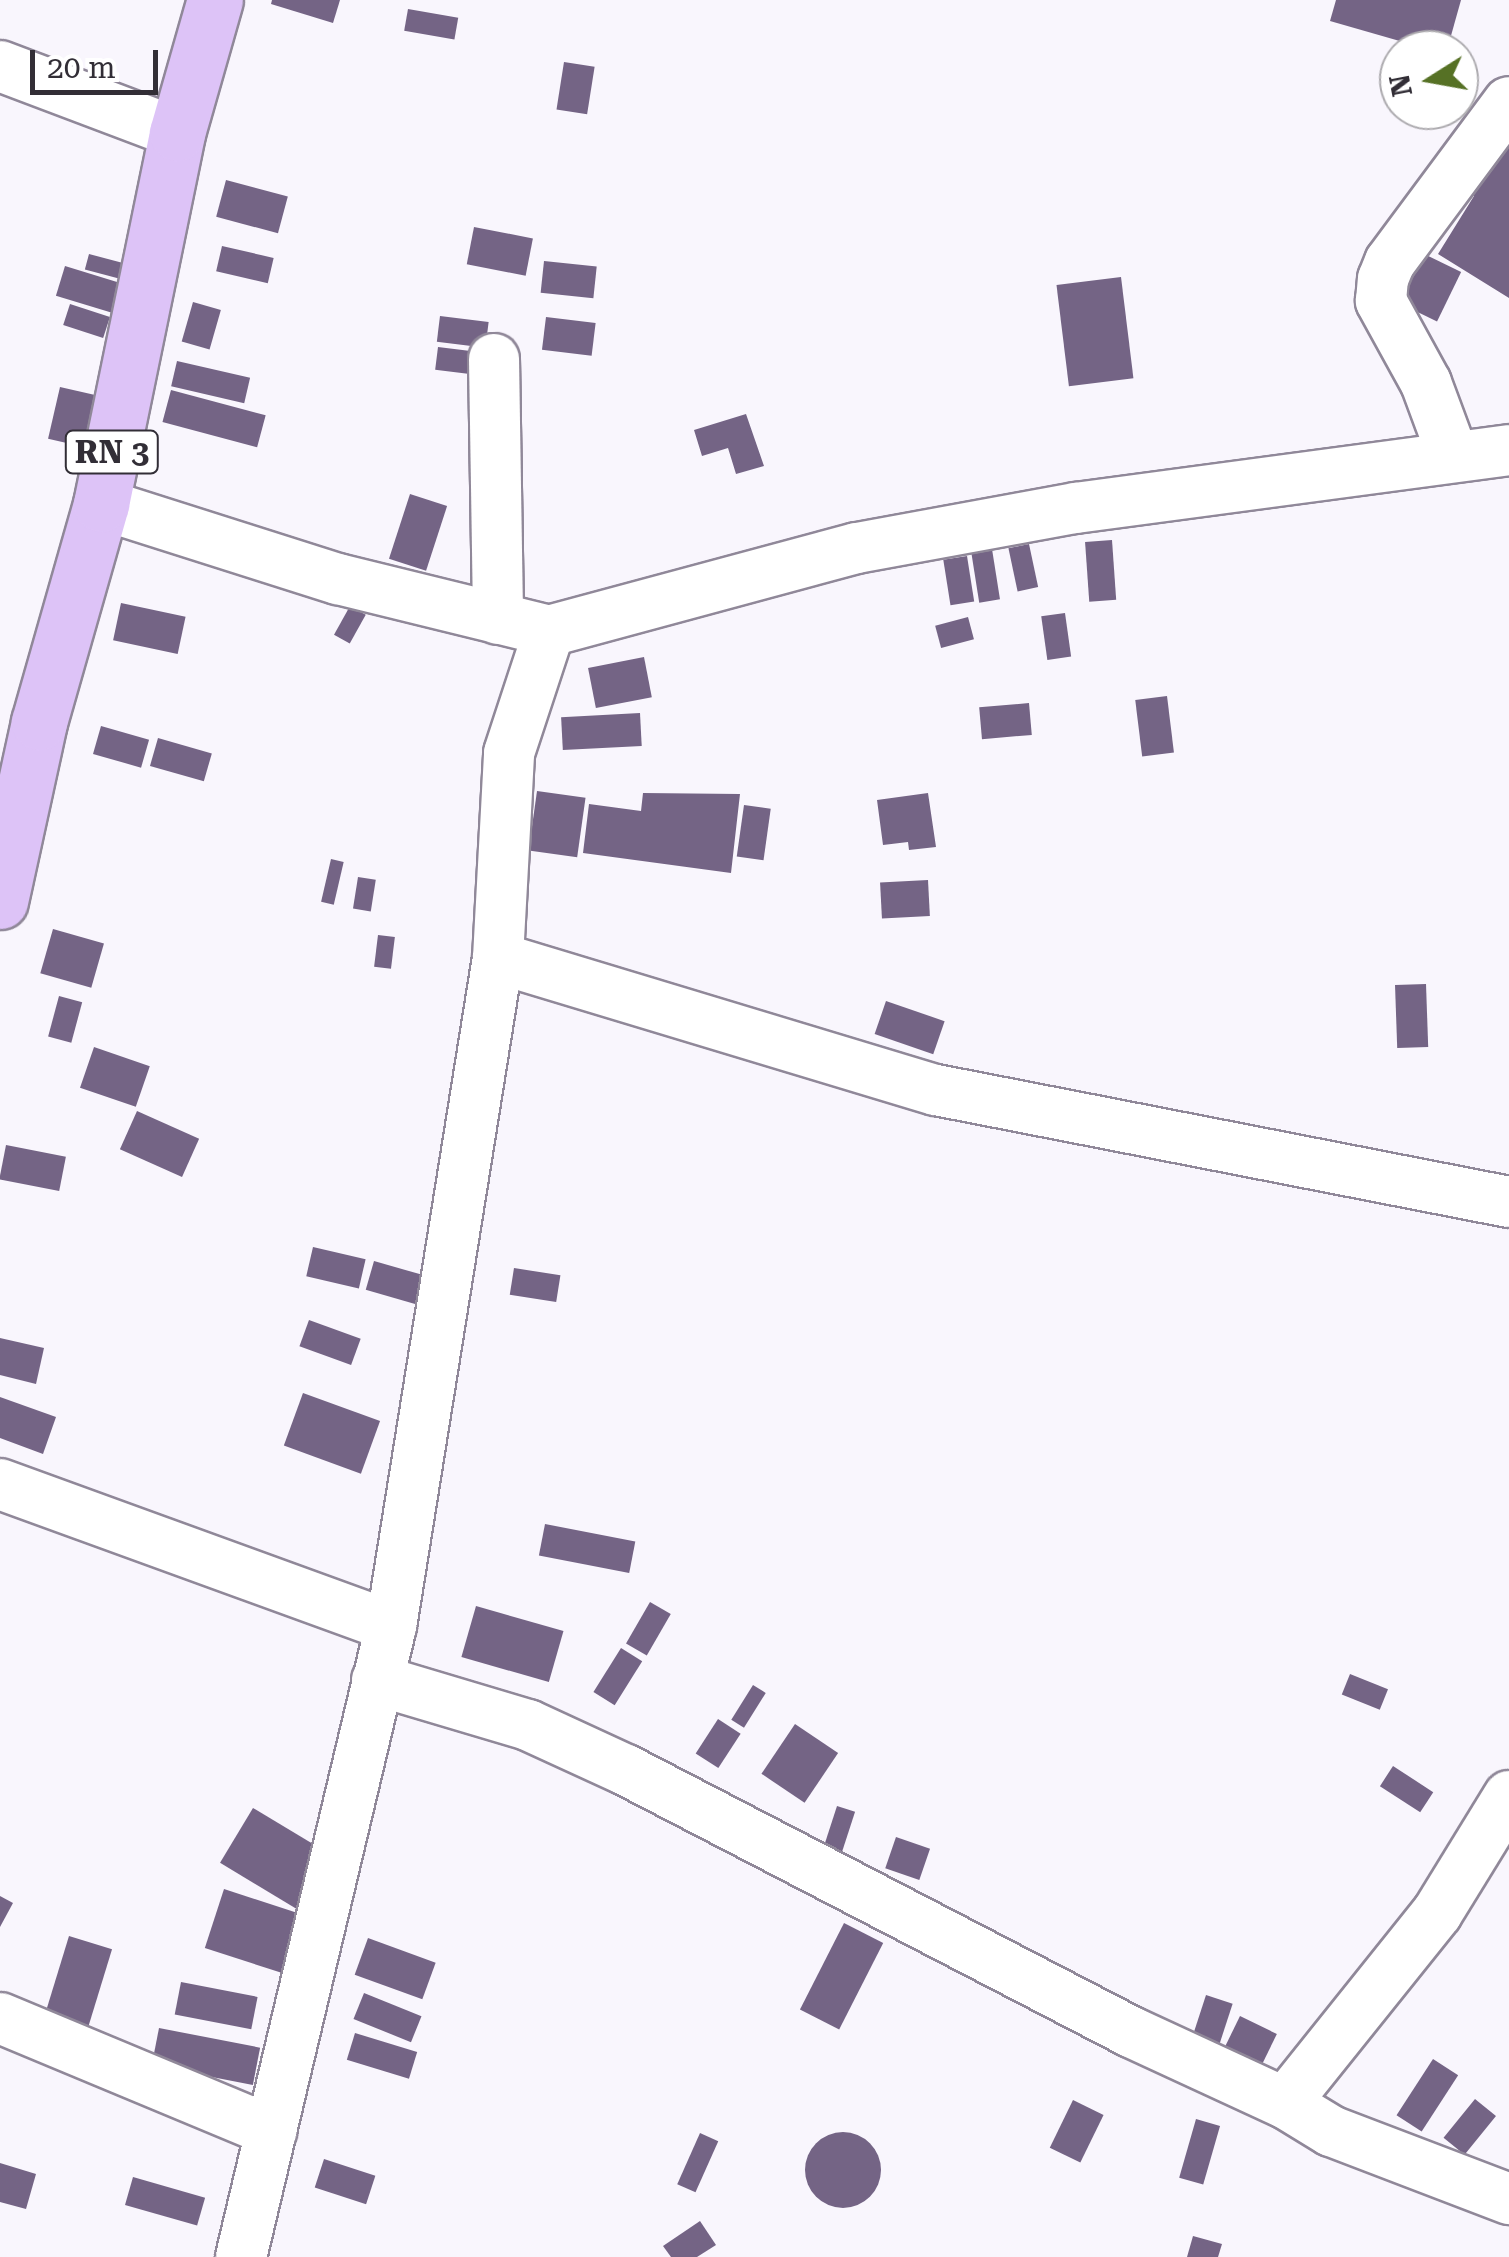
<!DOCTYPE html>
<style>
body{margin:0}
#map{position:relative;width:1509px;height:2257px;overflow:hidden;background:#f9f6fd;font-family:"Roboto Serif",serif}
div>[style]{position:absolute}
.building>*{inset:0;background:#746485;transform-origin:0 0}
.round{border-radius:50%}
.roads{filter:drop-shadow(2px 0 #908899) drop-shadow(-2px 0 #908899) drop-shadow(0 2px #908899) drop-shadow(0 -2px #908899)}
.minor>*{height:50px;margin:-25px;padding:0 25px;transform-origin:25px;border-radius:25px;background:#fff}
.major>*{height:55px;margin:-27.5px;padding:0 27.5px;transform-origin:27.5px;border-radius:27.5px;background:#ddc3f7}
span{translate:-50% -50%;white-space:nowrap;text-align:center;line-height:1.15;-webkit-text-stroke:10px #fff;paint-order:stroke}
.shield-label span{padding:2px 8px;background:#fff;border:2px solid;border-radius:8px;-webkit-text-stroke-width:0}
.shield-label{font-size:32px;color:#322e36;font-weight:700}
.north{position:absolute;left:1379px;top:30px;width:100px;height:100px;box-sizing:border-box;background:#fff;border:2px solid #adabaf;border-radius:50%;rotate:259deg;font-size:28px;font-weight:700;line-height:40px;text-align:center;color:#322e36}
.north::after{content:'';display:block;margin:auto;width:35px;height:45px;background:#567125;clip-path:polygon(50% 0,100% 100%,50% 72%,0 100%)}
.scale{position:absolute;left:30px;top:50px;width:128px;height:45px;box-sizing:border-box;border:5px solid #322e36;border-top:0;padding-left:12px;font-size:30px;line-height:35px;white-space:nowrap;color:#322e36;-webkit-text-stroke:8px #fff;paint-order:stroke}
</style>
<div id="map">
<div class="building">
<i style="clip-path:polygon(272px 0,340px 0,333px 23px,271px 4px)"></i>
<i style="clip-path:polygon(1336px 0,1461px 0,1447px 50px,1431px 50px,1330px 21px)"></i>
<i style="left:408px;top:9px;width:51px;height:22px;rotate:10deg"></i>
<i style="left:564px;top:62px;width:31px;height:48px;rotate:9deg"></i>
<i style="clip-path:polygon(1509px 141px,1509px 298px,1438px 254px,1474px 196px,1455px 183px)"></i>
<i style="left:226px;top:180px;width:64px;height:38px;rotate:15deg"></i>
<i style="left:474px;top:227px;width:60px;height:38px;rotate:11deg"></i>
<i style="left:222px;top:246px;width:53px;height:26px;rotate:13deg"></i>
<i style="left:1418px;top:251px;width:48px;height:55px;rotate:26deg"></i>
<i style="left:89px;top:254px;width:42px;height:16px;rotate:15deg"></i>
<i style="left:544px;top:261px;width:53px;height:32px;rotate:6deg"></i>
<i style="left:65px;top:266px;width:62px;height:31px;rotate:17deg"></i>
<i style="left:1121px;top:277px;width:102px;height:65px;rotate:83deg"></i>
<i style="left:193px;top:302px;width:29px;height:41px;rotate:16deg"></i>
<i style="left:70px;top:304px;width:42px;height:22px;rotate:18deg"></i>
<i style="left:440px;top:316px;width:49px;height:26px;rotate:7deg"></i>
<i style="left:546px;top:317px;width:50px;height:33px;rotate:7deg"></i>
<i style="left:438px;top:347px;width:47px;height:23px;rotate:7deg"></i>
<i style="left:177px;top:361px;width:75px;height:26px;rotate:13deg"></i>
<i style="left:60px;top:387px;width:36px;height:53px;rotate:13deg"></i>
<i style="left:171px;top:390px;width:98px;height:33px;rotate:15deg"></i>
<i style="clip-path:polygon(746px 414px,764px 466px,736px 474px,728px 448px,702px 456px,694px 430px)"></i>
<i style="left:410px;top:494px;width:39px;height:68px;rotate:18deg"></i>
<i style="left:1112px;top:540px;width:60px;height:27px;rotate:86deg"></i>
<i style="left:1029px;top:544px;width:44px;height:21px;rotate:78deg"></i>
<i style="left:992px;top:549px;width:51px;height:21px;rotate:81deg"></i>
<i style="left:967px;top:556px;width:46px;height:24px;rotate:81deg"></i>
<i style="left:121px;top:603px;width:66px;height:38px;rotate:12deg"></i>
<i style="left:350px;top:606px;width:18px;height:33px;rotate:29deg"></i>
<i style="left:1065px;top:613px;width:44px;height:24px;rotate:82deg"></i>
<i style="left:968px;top:617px;width:23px;height:34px;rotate:75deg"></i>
<i style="left:644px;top:657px;width:41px;height:57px;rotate:79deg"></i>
<i style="left:1167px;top:696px;width:57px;height:32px;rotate:83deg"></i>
<i style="left:1029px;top:703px;width:32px;height:50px;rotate:85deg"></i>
<i style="left:640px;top:713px;width:33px;height:79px;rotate:87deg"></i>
<i style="left:101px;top:726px;width:50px;height:29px;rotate:16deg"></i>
<i style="left:158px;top:738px;width:56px;height:29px;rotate:16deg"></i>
<i style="left:537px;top:791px;width:49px;height:60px;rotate:8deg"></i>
<i style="clip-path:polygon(643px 793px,740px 794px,731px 873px,583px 853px,589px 804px,641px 811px)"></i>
<i style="clip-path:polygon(928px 793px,936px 847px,909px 850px,908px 842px,883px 845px,877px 800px)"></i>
<i style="left:744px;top:805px;width:27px;height:52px;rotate:8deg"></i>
<i style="left:331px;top:859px;width:13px;height:44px;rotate:13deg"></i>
<i style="left:358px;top:877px;width:18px;height:32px;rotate:9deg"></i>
<i style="left:928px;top:880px;width:36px;height:48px;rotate:87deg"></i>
<i style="left:53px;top:929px;width:53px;height:46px;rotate:16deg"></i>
<i style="left:378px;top:935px;width:17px;height:32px;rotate:7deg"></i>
<i style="left:1426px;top:984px;width:63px;height:31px;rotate:88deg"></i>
<i style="left:59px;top:996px;width:24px;height:42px;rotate:15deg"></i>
<i style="left:886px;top:1001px;width:62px;height:35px;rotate:19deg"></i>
<i style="left:94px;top:1047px;width:59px;height:43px;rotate:19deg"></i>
<i style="left:137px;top:1111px;width:68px;height:42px;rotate:24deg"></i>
<i style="left:6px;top:1145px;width:61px;height:35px;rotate:11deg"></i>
<i style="left:313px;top:1247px;width:54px;height:30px;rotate:13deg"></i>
<i style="left:374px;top:1261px;width:63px;height:30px;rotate:16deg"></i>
<i style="left:514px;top:1268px;width:47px;height:27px;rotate:9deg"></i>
<i style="left:309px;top:1320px;width:55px;height:28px;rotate:20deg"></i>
<i style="clip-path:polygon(0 1338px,44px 1348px,36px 1384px,0 1375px)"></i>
<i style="left:303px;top:1393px;width:82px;height:56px;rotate:20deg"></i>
<i style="clip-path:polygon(0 1397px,56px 1417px,43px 1454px,0 1438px)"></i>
<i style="left:545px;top:1524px;width:92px;height:32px;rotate:11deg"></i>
<i style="left:650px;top:1602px;width:24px;height:48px;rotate:30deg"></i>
<i style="left:476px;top:1606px;width:91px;height:53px;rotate:16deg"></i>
<i style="left:621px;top:1648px;width:25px;height:52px;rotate:32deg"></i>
<i style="left:1350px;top:1674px;width:41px;height:22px;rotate:22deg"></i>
<i style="left:753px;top:1685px;width:15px;height:41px;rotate:32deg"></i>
<i style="left:718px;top:1719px;width:27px;height:41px;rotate:33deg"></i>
<i style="left:795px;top:1724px;width:52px;height:60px;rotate:34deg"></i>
<i style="left:1393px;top:1766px;width:48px;height:24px;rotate:33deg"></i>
<i style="left:837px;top:1806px;width:19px;height:52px;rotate:18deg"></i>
<i style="left:253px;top:1808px;width:89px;height:64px;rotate:31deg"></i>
<i style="left:896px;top:1837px;width:36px;height:33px;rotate:19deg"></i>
<i style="left:224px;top:1889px;width:83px;height:62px;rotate:18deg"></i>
<i style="clip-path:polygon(0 1896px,13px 1903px,0 1927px)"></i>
<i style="left:844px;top:1923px;width:44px;height:97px;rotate:27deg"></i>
<i style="left:69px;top:1936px;width:45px;height:83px;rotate:17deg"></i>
<i style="left:368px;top:1938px;width:72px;height:39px;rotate:20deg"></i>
<i style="left:181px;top:1982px;width:78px;height:33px;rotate:11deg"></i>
<i style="left:364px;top:1993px;width:62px;height:28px;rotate:22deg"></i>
<i style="left:1206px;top:1995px;width:28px;height:54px;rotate:18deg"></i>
<i style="left:1240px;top:2016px;width:41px;height:54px;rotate:26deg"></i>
<i style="left:159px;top:2028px;width:103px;height:38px;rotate:11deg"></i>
<i style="left:355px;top:2033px;width:65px;height:28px;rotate:17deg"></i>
<i style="left:1433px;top:2059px;width:30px;height:67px;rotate:33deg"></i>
<i style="left:1475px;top:2099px;width:27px;height:50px;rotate:39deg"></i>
<i style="left:1073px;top:2100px;width:34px;height:53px;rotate:26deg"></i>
<i style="left:1196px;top:2119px;width:25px;height:61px;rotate:16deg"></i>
<i class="round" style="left:805px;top:2132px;width:76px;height:76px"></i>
<i style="left:700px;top:2133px;width:20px;height:56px;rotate:24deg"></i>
<i style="left:324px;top:2159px;width:54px;height:30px;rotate:18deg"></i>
<i style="clip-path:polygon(0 2163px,36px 2174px,26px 2209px,0 2202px)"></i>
<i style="left:133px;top:2177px;width:75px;height:29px;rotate:16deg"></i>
<i style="clip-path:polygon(700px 2221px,716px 2245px,697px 2257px,671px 2257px,663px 2246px)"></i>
<i style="clip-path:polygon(1193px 2236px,1222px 2244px,1218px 2257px,1187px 2257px)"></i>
</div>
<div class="roads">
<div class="minor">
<i style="left:0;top:66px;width:189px;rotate:20.7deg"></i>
<i style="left:494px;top:359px;width:260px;rotate:89.1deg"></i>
<i style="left:1453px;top:456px;width:78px;rotate:-110.3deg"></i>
<i style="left:1426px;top:383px;width:94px;rotate:-118.8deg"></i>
<i style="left:1381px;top:301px;width:22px;rotate:-85deg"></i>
<i style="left:1383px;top:279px;width:18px;rotate:-68deg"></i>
<i style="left:1390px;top:262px;width:199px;rotate:-53.4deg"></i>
<i style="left:101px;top:504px;width:249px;rotate:17.6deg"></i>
<i style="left:338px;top:579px;width:217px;rotate:13.8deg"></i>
<i style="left:549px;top:631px;width:319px;rotate:-15.1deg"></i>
<i style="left:857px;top:548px;width:223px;rotate:-10.4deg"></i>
<i style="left:1076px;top:508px;width:437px;rotate:-7.6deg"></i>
<i style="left:498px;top:958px;width:457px;rotate:16.8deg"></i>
<i style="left:936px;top:1090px;width:584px;rotate:11.06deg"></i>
<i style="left:0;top:1484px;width:416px;rotate:20deg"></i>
<i style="left:377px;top:1680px;width:158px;rotate:16.6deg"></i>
<i style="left:528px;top:1725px;width:108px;rotate:24.7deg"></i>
<i style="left:626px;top:1770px;width:569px;rotate:27.42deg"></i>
<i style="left:1131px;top:2032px;width:170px;rotate:24.8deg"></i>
<i style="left:1509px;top:1796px;width:137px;rotate:121.6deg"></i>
<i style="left:1437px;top:1913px;width:243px;rotate:128.7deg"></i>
<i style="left:1285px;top:2103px;width:54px;rotate:31.3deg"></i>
<i style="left:1331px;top:2131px;width:191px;rotate:20.9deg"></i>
<i style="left:0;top:2018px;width:294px;rotate:22.6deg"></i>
<i style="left:241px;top:2257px;width:649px;rotate:-76.63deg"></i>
<i style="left:391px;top:1626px;width:677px;rotate:-80.9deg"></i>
<i style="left:498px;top:958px;width:205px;rotate:-86.9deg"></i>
<i style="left:509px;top:753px;width:128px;rotate:-71.8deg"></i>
</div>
<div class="major">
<i style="left:0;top:901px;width:183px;rotate:-77.7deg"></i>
<i style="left:39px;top:722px;width:227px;rotate:-74.1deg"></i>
<i style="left:101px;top:504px;width:379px;rotate:-78.4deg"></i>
<i style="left:177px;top:133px;width:138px;rotate:-74.1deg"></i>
</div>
</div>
<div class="shield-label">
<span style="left:112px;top:452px">RN 3</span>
</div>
<div class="north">N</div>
<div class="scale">20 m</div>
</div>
